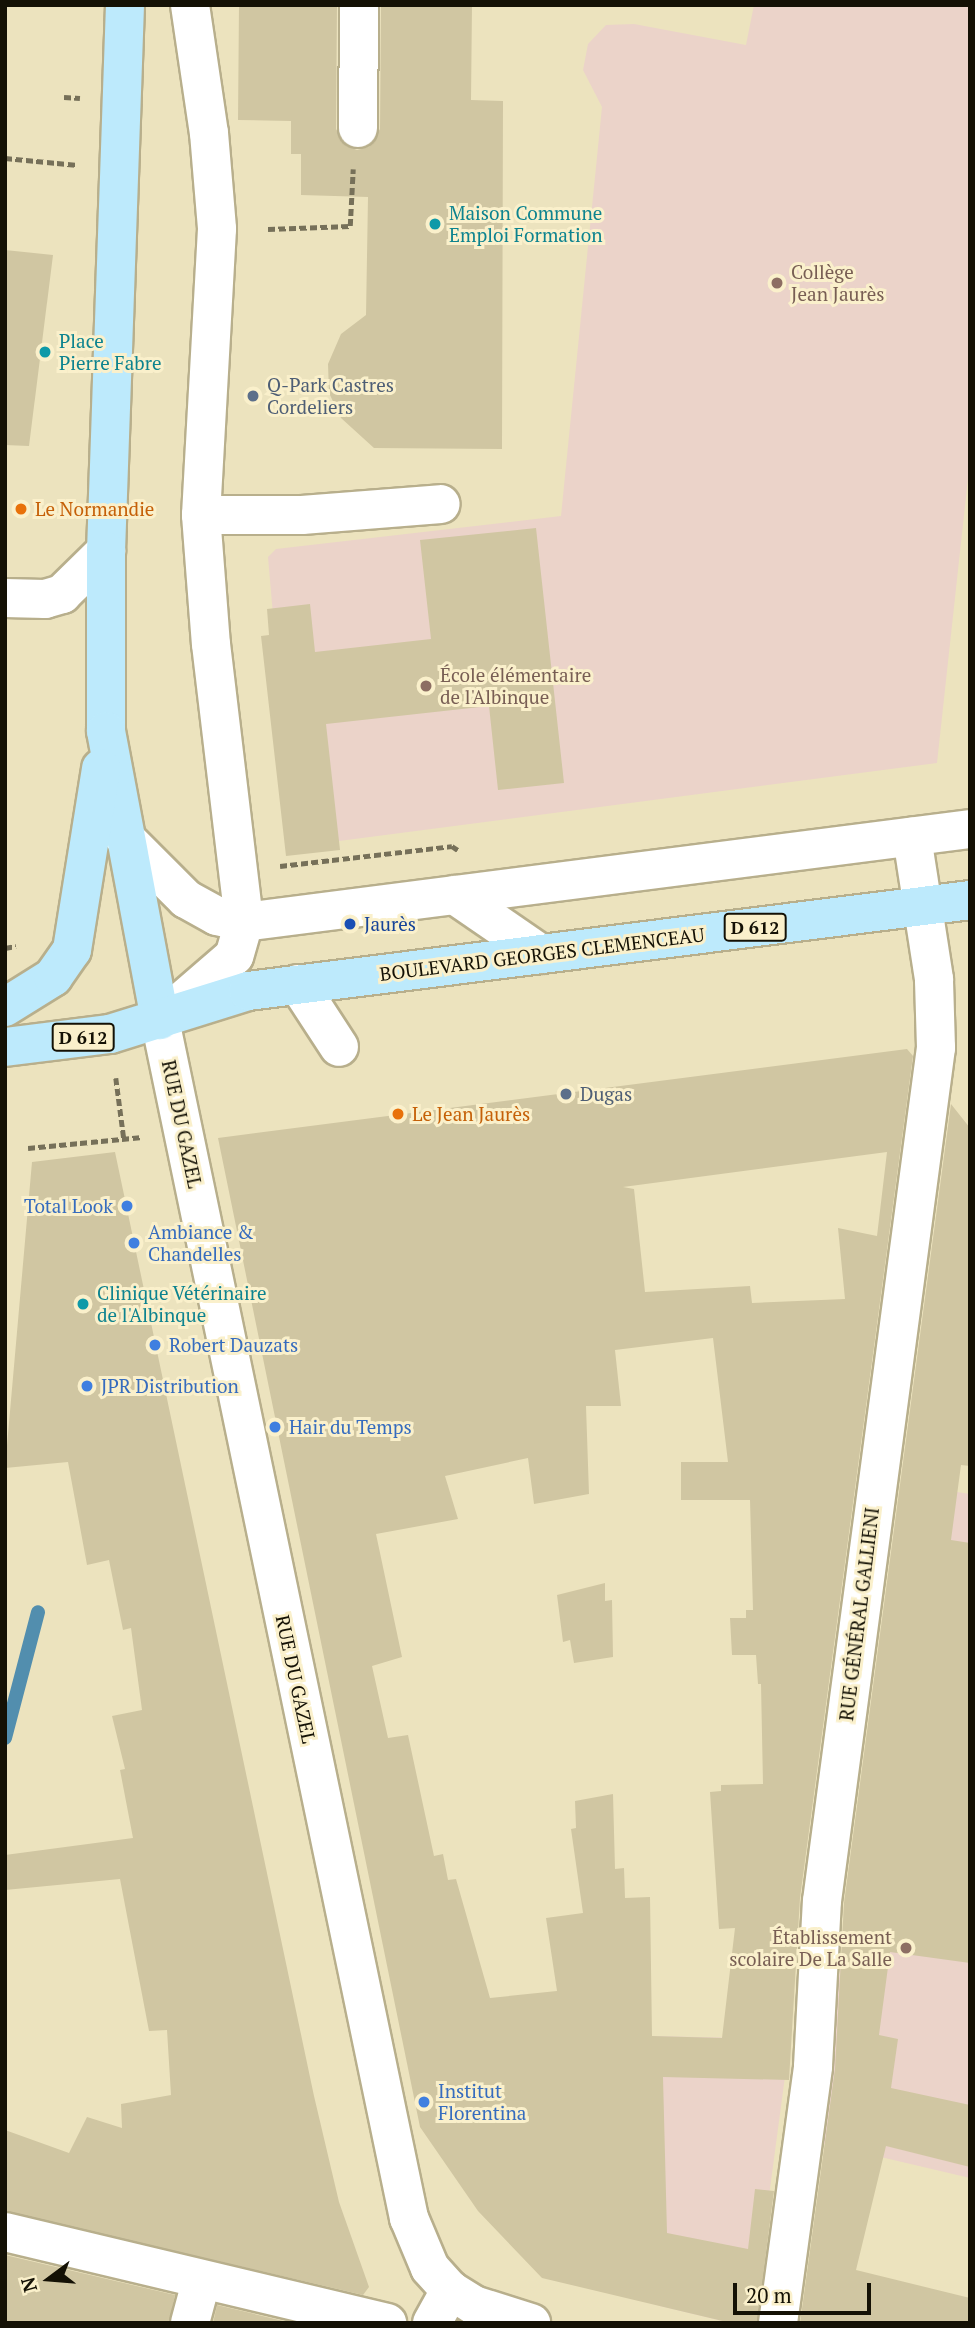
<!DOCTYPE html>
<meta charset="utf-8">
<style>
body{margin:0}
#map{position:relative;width:975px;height:2328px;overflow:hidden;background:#ece3be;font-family:"PT Serif",serif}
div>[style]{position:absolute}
.education>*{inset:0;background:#ebd3c9}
.stream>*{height:14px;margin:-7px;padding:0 7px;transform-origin:7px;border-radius:7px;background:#528eae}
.building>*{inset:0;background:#d0c6a2}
.path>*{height:4.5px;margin-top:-2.25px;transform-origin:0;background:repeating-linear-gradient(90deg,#767059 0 7px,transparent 0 10.5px)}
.roads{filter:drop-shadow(2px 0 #b8af8c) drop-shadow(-2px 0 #b8af8c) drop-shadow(0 2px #b8af8c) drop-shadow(0 -2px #b8af8c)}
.minor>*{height:38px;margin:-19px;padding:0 19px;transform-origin:19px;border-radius:19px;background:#fff}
.major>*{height:38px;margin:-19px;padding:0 19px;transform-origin:19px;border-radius:19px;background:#bdeafc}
.dots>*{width:19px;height:19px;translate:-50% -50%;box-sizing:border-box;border:4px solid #faf0cb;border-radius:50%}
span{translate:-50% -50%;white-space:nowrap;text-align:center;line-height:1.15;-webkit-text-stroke:6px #faf0cb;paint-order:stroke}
.shield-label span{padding:2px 5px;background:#faf0cb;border:2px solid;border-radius:5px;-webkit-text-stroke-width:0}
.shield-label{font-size:18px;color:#141105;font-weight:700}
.culture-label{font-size:19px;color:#0d838f}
.left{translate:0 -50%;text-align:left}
.education-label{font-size:19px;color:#785e54}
.right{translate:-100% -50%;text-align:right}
.service-label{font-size:19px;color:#4e5e75}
.food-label{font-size:19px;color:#c56008}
.transit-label{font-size:19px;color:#164399}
.street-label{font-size:19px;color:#141105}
.shop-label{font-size:19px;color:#366cbe}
.frame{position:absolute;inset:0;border:7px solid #141105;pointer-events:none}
.north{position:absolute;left:14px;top:2244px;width:70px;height:70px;-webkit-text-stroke:5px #faf0cb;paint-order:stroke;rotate:254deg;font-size:19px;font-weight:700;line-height:28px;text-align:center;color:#141105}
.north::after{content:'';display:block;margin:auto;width:24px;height:32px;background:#141105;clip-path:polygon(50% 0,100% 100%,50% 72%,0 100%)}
.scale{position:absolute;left:733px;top:2283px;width:138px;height:32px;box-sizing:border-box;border:4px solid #141105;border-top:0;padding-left:9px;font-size:21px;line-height:24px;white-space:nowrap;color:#141105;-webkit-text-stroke:5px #faf0cb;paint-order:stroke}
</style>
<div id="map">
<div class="education">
<i style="clip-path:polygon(754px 5px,970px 5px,970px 460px,937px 763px,293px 847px,268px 557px,276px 549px,561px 516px,602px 107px,583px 70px,588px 44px,606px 25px,634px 24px,746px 45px)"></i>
<i style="clip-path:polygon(957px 1492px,970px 1494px,970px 2178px,817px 2142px,869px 1754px)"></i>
<i style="clip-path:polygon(652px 2036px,790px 2039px,752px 2323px,731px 2323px,660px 2306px)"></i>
</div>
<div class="stream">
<i style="left:5px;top:1738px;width:130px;rotate:-75.3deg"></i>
</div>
<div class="building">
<i style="clip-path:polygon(239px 5px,337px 5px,336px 129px,346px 146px,357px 150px,369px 147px,380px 129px,381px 5px,472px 5px,471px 100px,503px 101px,502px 449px,374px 448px,341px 418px,329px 393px,328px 364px,341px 334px,366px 315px,368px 197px,301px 195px,301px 154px,291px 154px,291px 121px,238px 120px)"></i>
<i style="clip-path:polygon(5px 250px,53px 255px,29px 446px,5px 445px)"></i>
<i style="clip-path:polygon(536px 528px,564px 783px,498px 790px,489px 706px,326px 724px,340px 850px,286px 856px,261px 636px,269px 635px,267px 609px,310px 604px,315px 652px,431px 639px,420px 540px)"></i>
<i style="clip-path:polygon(evenodd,907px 1049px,913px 1056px,800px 1898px,789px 2080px,663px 2077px,667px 2233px,748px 2249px,755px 2189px,774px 2191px,757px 2323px,731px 2323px,542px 2278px,478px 2211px,420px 2127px,218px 1138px,907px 1049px,887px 1152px,877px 1236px,838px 1228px,845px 1299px,752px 1303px,750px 1286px,645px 1292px,634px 1189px,623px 1187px,887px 1152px,907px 1049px,713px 1338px,728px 1462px,681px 1462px,681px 1500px,750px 1500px,753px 1610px,746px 1610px,746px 1618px,730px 1618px,732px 1655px,756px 1655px,758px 1684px,761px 1684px,763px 1784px,721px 1785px,721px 1791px,710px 1792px,719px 1929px,735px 1928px,722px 2038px,652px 2036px,650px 1897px,625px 1898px,624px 1868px,615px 1869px,613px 1794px,575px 1801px,576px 1828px,571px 1829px,583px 1913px,546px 1918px,557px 1991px,490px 1998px,456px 1879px,448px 1880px,443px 1854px,434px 1856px,408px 1735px,388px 1738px,372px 1666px,402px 1657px,376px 1534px,458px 1519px,445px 1476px,528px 1458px,534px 1504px,589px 1494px,586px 1406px,621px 1406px,615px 1350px,713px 1338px)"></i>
<i style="clip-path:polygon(951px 1104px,970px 1128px,970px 1466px,961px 1465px,951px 1540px,970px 1543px,970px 1963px,890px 1952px,879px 2035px,898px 2039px,891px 2088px,970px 2105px,970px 2167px,886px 2146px,856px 2270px,970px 2298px,970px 2323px,800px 2323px,835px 2069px,844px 1903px)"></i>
<i style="clip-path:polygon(115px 1152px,314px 2096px,339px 2202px,369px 2287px,363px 2295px,5px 2211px,5px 2130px,69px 2153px,87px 2117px,122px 2128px,121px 2104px,171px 2095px,167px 2030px,149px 2031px,120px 1879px,5px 1890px,5px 1855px,133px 1838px,120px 1770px,125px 1769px,112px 1716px,142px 1710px,131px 1628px,123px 1630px,109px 1560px,87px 1565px,68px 1462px,5px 1468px,32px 1162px)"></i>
<i style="clip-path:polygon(605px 1583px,605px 1601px,612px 1600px,613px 1657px,574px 1663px,570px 1640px,563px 1642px,557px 1595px)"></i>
<i style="clip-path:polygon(5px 2255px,175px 2295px,169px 2323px,5px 2323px)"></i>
<i style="clip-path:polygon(217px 2305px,292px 2323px,213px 2323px)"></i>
</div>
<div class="path">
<i style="left:64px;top:97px;width:16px;rotate:4deg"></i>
<i style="left:5px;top:158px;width:73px;rotate:5.5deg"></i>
<i style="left:268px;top:229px;width:82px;rotate:-2.1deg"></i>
<i style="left:350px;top:226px;width:57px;rotate:-87deg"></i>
<i style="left:280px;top:866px;width:173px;rotate:-6.6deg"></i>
<i style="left:452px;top:846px;width:7px;rotate:34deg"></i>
<i style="left:5px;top:948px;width:11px;rotate:-10deg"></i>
<i style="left:116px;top:1078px;width:62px;rotate:82.5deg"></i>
<i style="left:28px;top:1148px;width:115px;rotate:-5.5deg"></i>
</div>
<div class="roads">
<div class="minor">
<i style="left:190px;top:5px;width:129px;rotate:81.6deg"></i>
<i style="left:209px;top:133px;width:96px;rotate:85.2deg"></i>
<i style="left:217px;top:229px;width:286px;rotate:93.2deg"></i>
<i style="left:201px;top:515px;width:129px;rotate:85.6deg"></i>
<i style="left:211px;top:644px;width:280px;rotate:83.2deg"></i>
<i style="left:244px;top:922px;width:35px;rotate:106deg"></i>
<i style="left:234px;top:956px;width:98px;rotate:139.1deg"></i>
<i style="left:160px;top:1020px;width:1224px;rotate:78.26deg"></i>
<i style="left:409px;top:2218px;width:54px;rotate:67.2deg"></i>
<i style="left:430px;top:2268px;width:30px;rotate:48deg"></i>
<i style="left:450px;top:2290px;width:28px;rotate:32deg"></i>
<i style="left:474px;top:2305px;width:60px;rotate:17.5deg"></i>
<i style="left:358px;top:128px;width:123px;rotate:-89.5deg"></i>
<i style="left:201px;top:515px;width:101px"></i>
<i style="left:302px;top:515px;width:139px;rotate:-4.5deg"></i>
<i style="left:5px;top:598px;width:40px;rotate:1.4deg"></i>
<i style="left:45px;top:599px;width:18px;rotate:-16deg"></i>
<i style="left:62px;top:594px;width:62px;rotate:-44.3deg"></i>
<i style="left:123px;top:836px;width:89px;rotate:45deg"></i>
<i style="left:186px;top:899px;width:35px;rotate:29deg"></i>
<i style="left:217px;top:916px;width:28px;rotate:13deg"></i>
<i style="left:244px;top:922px;width:732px;rotate:-7.3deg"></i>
<i style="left:455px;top:895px;width:104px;rotate:34.5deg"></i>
<i style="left:298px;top:984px;width:75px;rotate:56.9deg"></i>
<i style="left:5px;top:2232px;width:393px;rotate:13.4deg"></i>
<i style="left:190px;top:2323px;width:42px;rotate:-75deg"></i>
<i style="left:432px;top:2323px;width:38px;rotate:-61deg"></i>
<i style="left:778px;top:2323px;width:259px;rotate:-82.2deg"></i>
<i style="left:813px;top:2066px;width:165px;rotate:-86.9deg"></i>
<i style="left:822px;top:1901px;width:861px;rotate:-82.39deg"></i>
<i style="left:936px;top:1048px;width:69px;rotate:-91.7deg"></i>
<i style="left:934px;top:979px;width:144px;rotate:-98.8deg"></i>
</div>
<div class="major">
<i style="left:125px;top:5px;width:546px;rotate:91.99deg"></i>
<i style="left:106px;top:551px;width:180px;rotate:90deg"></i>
<i style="left:106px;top:731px;width:294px;rotate:79.4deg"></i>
<i style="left:5px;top:1007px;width:57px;rotate:-32deg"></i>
<i style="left:53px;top:977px;width:33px;rotate:-55deg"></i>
<i style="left:72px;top:950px;width:184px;rotate:-80.9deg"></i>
<i style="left:5px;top:1047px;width:106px;rotate:-7.1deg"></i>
<i style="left:110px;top:1034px;width:145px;rotate:-17.3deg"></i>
<i style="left:248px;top:991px;width:728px;rotate:-7.18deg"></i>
</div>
</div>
<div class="dots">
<i style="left:435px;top:224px;background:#0f9aa8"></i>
<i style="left:777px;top:283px;background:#8d6e63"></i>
<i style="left:45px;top:352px;background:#0f9aa8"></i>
<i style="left:253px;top:396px;background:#5c6f8a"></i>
<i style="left:21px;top:509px;background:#e8710a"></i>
<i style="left:426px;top:686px;background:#8d6e63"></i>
<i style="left:350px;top:924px;background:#1a4fb4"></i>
<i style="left:566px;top:1094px;background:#5c6f8a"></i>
<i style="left:398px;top:1114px;background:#e8710a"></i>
<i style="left:127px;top:1206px;background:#3f7fe0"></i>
<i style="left:134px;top:1243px;background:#3f7fe0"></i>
<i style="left:83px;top:1304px;background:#0f9aa8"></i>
<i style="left:155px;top:1345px;background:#3f7fe0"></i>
<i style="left:87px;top:1386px;background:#3f7fe0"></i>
<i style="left:275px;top:1427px;background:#3f7fe0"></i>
<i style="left:906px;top:1948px;background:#8d6e63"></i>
<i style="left:424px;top:2102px;background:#3f7fe0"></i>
</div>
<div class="shield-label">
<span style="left:755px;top:927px">D 612</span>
<span style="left:83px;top:1037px">D 612</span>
</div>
<div class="culture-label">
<span class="left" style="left:449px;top:224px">Maison Commune<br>Emploi Formation</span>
<span class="left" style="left:59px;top:352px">Place<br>Pierre Fabre</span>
<span class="left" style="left:97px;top:1304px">Clinique Vétérinaire<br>de l'Albinque</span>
</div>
<div class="education-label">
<span class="left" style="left:791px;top:283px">Collège<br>Jean Jaurès</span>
<span class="left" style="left:440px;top:686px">École élémentaire<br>de l'Albinque</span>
<span class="right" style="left:892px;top:1948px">Établissement<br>scolaire De La Salle</span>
</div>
<div class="service-label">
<span class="left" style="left:267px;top:396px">Q-Park Castres<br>Cordeliers</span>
<span class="left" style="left:580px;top:1094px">Dugas</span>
</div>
<div class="food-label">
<span class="left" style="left:35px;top:509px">Le Normandie</span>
<span class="left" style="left:412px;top:1114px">Le Jean Jaurès</span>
</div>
<div class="transit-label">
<span class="left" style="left:364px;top:924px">Jaurès</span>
</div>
<div class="street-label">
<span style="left:542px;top:954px;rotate:-7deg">BOULEVARD GEORGES CLEMENCEAU</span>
<span style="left:182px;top:1124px;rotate:78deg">RUE DU GAZEL</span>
<span style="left:859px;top:1614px;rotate:-83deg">RUE GÉNÉRAL GALLIENI</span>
<span style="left:296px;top:1679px;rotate:78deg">RUE DU GAZEL</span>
</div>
<div class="shop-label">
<span class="right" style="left:113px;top:1206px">Total Look</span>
<span class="left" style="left:148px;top:1243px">Ambiance &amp;<br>Chandelles</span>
<span class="left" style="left:169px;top:1345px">Robert Dauzats</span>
<span class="left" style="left:101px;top:1386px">JPR Distribution</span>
<span class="left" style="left:289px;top:1427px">Hair du Temps</span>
<span class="left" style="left:438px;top:2102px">Institut<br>Florentina</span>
</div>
<div class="frame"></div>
<div class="north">N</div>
<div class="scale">20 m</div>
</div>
